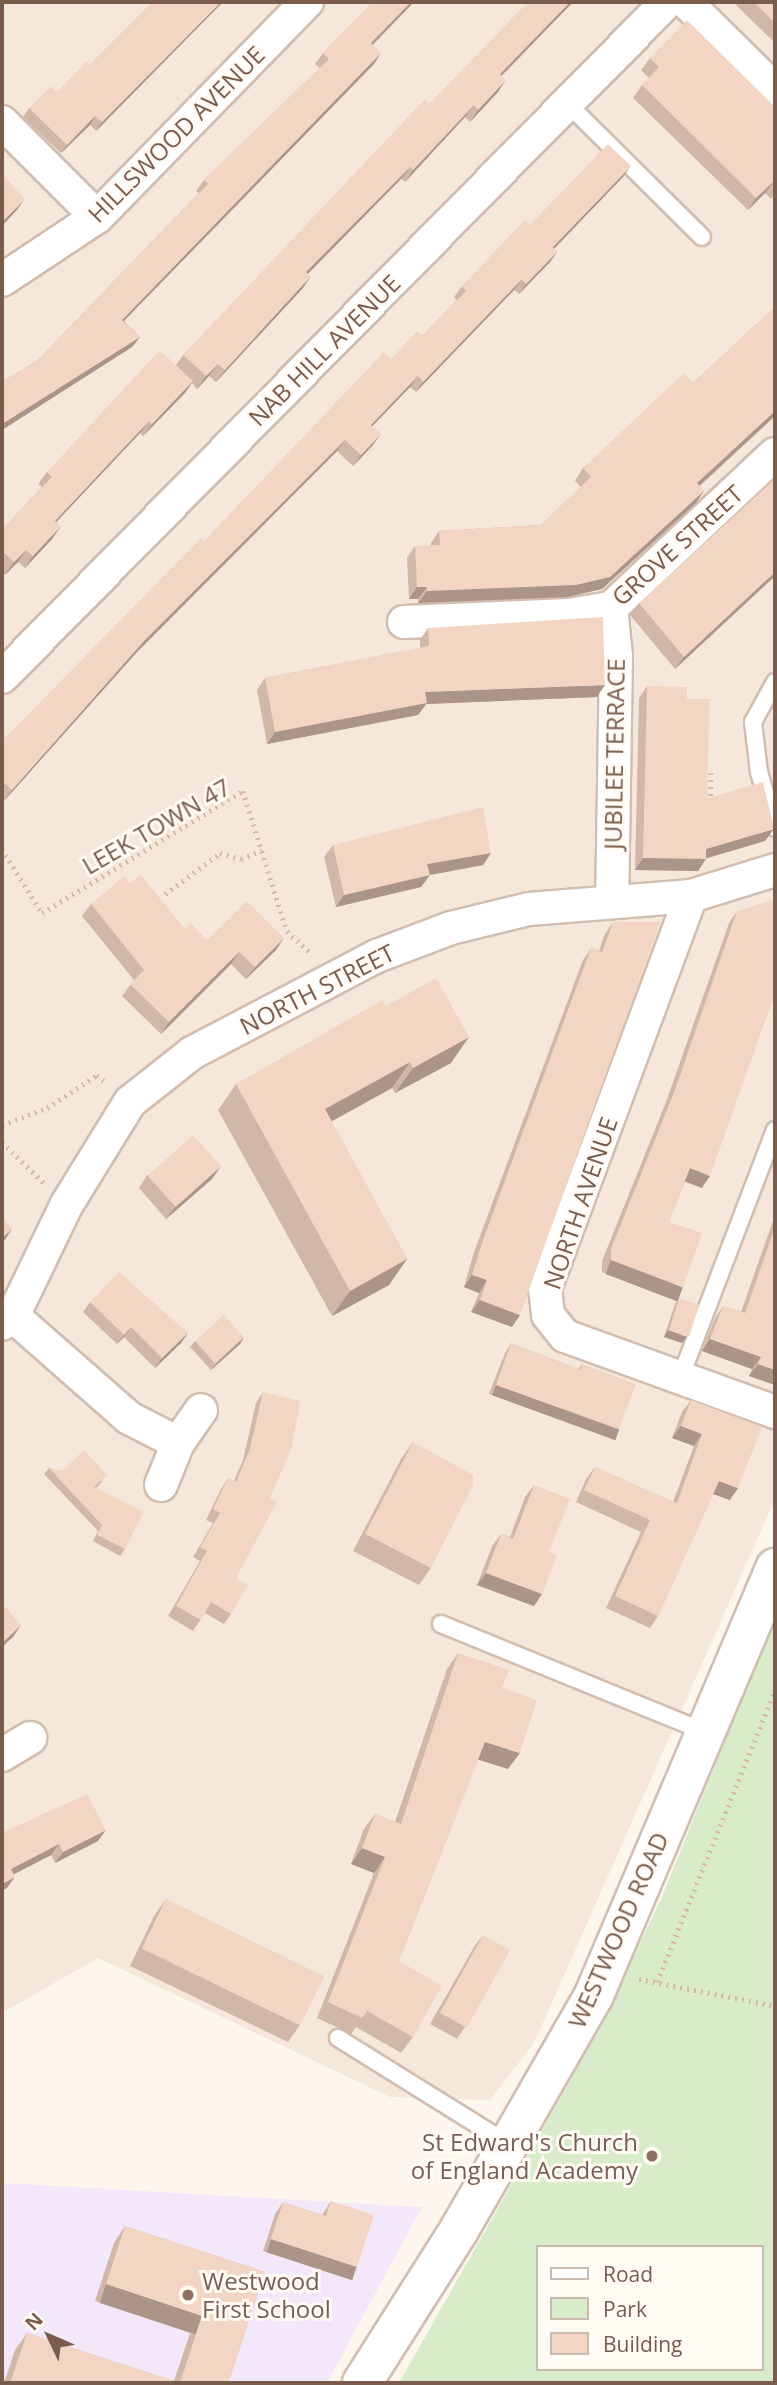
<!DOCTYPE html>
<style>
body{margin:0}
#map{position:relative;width:777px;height:2385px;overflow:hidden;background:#fdf6ec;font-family:"Open Sans",sans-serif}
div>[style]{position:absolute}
.residential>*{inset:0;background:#f5e8da}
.education>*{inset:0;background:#f3e8fa}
.green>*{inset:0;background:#d8ecc9}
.path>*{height:4.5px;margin-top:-2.25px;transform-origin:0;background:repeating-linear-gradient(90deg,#d9b8a5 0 2px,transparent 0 7px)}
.roads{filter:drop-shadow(2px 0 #d1beb0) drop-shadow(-2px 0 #d1beb0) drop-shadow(0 2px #d1beb0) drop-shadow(0 -2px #d1beb0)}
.service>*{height:16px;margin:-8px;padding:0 8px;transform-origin:8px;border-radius:8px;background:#fff}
.minor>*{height:32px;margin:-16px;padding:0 16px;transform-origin:16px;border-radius:16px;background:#fff}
.tertiary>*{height:38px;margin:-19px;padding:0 19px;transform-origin:19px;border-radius:19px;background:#fff}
.wall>*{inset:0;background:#d1b7a8}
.shaded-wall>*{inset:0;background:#aa9588;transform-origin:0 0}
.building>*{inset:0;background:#f3d5c3;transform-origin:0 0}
.dots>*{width:19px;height:19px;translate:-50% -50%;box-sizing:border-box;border:4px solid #fffaf3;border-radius:50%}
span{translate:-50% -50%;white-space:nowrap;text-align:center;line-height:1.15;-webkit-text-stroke:6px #fffaf3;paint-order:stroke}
.street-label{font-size:24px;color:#7a5c4d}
.education-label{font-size:24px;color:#785e54}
.right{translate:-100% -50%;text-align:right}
.left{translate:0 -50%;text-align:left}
.frame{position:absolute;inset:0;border:4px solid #7a5c4d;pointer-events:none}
.legend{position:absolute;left:536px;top:2245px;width:228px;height:126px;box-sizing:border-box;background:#fffaf3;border:2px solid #cabbb1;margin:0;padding:9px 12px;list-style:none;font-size:21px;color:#7a5c4d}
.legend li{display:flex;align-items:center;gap:14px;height:35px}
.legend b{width:35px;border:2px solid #cabbb1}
.north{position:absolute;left:14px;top:2301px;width:70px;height:70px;-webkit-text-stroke:5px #fffaf3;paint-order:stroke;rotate:314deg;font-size:19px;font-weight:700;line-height:28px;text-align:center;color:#7a5c4d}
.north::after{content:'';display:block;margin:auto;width:24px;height:32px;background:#7a5c4d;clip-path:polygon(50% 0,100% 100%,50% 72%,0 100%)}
</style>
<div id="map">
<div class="residential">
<i style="clip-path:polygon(2px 2px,775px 2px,775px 1499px,534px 2043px,490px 2100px,390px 2097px,98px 1958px,2px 2013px)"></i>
</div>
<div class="education">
<i style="clip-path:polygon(2px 2183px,422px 2207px,327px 2383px,2px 2383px)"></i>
</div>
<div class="green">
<i style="clip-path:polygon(evenodd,775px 1617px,775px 2383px,399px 2383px,593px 2040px,661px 1899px,775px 1617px,537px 2247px,761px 2247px,761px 2369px,537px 2369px,537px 2247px)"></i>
</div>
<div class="path">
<i style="left:711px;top:773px;width:27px;rotate:90deg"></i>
<i style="left:2px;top:849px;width:75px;rotate:58deg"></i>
<i style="left:42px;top:913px;width:235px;rotate:-31.3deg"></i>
<i style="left:243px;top:791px;width:147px;rotate:72.6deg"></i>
<i style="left:287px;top:931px;width:35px;rotate:43deg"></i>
<i style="left:165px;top:894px;width:69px;rotate:-36.7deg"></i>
<i style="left:220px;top:853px;width:22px;rotate:16deg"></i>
<i style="left:241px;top:859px;width:23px;rotate:-23deg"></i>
<i style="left:2px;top:1125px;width:48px;rotate:-20.7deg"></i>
<i style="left:47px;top:1108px;width:60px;rotate:-33.4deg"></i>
<i style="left:97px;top:1075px;width:9px;rotate:41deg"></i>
<i style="left:2px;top:1142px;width:59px;rotate:44.3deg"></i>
<i style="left:639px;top:1979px;width:139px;rotate:11.2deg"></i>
<i style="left:657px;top:1982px;width:315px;rotate:-68deg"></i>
</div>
<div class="roads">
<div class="service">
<i style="left:567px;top:103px;width:190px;rotate:44.8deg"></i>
<i style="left:775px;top:682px;width:46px;rotate:118.8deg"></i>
<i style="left:753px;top:722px;width:50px;rotate:83.2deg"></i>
<i style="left:759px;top:772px;width:58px;rotate:74.1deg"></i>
<i style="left:681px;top:1376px;width:263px;rotate:-69.1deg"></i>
<i style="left:441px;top:1624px;width:286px;rotate:22.2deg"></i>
<i style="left:338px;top:2038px;width:200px;rotate:31.9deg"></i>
</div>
<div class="minor">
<i style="left:686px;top:2px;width:125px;rotate:44.7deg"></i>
<i style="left:2px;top:122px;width:134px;rotate:45deg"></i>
<i style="left:2px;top:280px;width:114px;rotate:-33.6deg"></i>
<i style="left:97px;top:217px;width:301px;rotate:-45.7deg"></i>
<i style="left:611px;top:608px;width:48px;rotate:84.1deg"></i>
<i style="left:616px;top:656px;width:244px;rotate:90.9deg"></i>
<i style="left:404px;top:622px;width:165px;rotate:-2.4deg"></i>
<i style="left:569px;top:615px;width:43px;rotate:-9.5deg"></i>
<i style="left:611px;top:608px;width:225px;rotate:-43.2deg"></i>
<i style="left:2px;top:677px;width:948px;rotate:-45.43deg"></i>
<i style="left:691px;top:896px;width:419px;rotate:110.4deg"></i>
<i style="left:545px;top:1289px;width:26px;rotate:83deg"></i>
<i style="left:548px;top:1315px;width:27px;rotate:51deg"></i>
<i style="left:565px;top:1336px;width:223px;rotate:19.9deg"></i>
<i style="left:13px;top:1316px;width:154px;rotate:41.3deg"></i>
<i style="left:129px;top:1418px;width:55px;rotate:27deg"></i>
<i style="left:2px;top:1324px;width:14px;rotate:-36deg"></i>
<i style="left:13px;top:1316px;width:124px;rotate:-64.3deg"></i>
<i style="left:67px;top:1204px;width:120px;rotate:-58.3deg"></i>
<i style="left:130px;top:1102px;width:79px;rotate:-38.3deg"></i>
<i style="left:192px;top:1053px;width:209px;rotate:-27.7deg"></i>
<i style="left:377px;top:956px;width:79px;rotate:-20.7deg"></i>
<i style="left:451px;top:928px;width:80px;rotate:-13.7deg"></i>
<i style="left:529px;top:909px;width:163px;rotate:-4.6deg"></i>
<i style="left:691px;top:896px;width:88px;rotate:-17.2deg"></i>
<i style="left:161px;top:1485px;width:45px;rotate:-68deg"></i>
<i style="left:178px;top:1443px;width:40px;rotate:-55.1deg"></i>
<i style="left:2px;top:1755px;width:33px;rotate:-31deg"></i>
</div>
<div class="tertiary">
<i style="left:362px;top:2383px;width:181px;rotate:-57.6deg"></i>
<i style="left:459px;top:2230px;width:271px;rotate:-60.1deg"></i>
<i style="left:594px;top:1995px;width:464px;rotate:-67deg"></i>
</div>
</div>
<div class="wall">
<i style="clip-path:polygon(153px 2px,223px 2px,96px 131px,90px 125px,61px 153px,23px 117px,29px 108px,57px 92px,90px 65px)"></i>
<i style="clip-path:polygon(373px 2px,414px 2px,373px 45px,374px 64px,124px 321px,140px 337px,132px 347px,2px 430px,2px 382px,38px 360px,199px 193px,196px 191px,204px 180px,320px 68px,315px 64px,323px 53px)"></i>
<i style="clip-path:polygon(573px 2px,502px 76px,498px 92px,470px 122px,465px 117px,405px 182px,401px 179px,308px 273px,303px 288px,216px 382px,209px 376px,197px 389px,192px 383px,185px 393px,143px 436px,140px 433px,56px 522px,52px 539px,25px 568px,18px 562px,5px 575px,2px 571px,2px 530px,42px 487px,38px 484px,47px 472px,176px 365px,183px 355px,429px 104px)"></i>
<i style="clip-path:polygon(733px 2px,775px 2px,775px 43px)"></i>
<i style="clip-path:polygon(650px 58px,775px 107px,775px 194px,771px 199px,765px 193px,748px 210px,633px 98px,642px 85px,649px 78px,641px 70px)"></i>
<i style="clip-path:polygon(623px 177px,554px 249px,557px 252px,550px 262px,519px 294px,514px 290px,416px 392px,410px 387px,372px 426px,373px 445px,353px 466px,337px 451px,137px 652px,4px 801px,2px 799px,2px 741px,391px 359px,422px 336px,457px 300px,454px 297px,462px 286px,530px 225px)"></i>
<i style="clip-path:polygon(775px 307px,775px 416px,700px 486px,696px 503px,602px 589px,567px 597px,418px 603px,418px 599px,409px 599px,407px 558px,415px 546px,431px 546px,431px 543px,439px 531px,541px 525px,581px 487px,575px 481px,583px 468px,693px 383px)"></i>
<i style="clip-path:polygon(775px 576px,675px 669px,630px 615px,639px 603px)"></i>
<i style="clip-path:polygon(428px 628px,597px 697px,426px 704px,418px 715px,267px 744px,257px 690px,265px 678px,420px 648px,420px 640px)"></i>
<i style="clip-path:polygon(647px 686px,687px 699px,707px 798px,765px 841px,706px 858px,698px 871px,635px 870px,639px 698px)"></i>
<i style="clip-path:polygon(333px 845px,491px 853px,483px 865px,429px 875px,421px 887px,336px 907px,324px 857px)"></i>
<i style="clip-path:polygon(130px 883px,185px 929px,207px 940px,276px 950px,246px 979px,231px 964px,161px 1034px,122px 996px,134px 980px,82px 916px,91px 904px)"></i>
<i style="clip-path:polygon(737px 911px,702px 1188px,685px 1181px,669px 1222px,675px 1300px,602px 1272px,602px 1261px,666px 1102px,729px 923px)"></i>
<i style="clip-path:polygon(613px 922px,512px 1327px,471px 1312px,479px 1293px,464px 1287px,474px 1252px,583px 960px,591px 948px,599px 951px,605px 934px)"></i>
<i style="clip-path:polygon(386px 1006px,451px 1063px,395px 1093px,392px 1088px,331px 1121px,407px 1259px,389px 1285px,332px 1316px,218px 1110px,236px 1084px)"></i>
<i style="clip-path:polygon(147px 1175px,212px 1179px,166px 1219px,139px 1188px)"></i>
<i style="clip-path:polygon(775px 1215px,775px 1385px,749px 1376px,752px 1369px,702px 1351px,715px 1318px,723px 1306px,741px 1312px)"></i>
<i style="clip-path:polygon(679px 1298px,682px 1343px,664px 1337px,675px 1304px)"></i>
<i style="clip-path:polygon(90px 1302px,188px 1333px,181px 1343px,155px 1368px,124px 1337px,117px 1344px,83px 1312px)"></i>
<i style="clip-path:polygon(244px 1337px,240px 1344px,211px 1370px,190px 1347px,195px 1341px)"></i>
<i style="clip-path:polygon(511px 1343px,578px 1369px,582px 1364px,619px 1429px,612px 1438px,489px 1394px,505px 1353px)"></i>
<i style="clip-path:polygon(263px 1392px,231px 1614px,224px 1624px,205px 1613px,193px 1631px,168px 1616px,200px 1561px,193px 1557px,213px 1523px,206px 1520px,221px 1489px,228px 1478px,234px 1481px,243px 1460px,256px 1403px)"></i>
<i style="clip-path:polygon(691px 1400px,730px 1500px,713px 1494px,658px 1616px,650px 1628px,606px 1608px,641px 1532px,576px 1502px,586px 1479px,595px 1467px,673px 1502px,694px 1446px,672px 1438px,682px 1412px)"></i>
<i style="clip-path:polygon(413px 1442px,431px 1568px,419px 1585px,353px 1551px,401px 1459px)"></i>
<i style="clip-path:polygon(49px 1468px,103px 1481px,96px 1488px,125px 1549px,120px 1556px,93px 1541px,98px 1531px,44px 1474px)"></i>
<i style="clip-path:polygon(534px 1485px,549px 1552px,534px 1606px,477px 1585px,492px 1546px,501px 1534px,510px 1537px,525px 1497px)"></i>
<i style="clip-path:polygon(458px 1653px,502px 1688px,508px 1769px,478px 1759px,399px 1961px,413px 2037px,401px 2053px,356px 2027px,351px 2034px,317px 2018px,374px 1873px,351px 1864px,364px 1829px,375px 1814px,395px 1822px,447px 1669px)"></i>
<i style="clip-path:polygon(2px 1833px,98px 1841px,55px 1863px,51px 1855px,14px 1874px,7px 1888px)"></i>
<i style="clip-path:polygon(166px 1899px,300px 2025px,288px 2042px,130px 1966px,154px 1916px)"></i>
<i style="clip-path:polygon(483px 1935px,465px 2027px,457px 2039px,430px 2024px,474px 1947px)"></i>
<i style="clip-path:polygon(331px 2201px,357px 2267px,349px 2279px,263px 2251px,275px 2214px,283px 2202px,322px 2215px)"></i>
<i style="clip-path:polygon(125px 2226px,265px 2272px,228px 2383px,4px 2383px,15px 2350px,27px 2333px,174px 2381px,190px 2333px,95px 2301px,114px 2243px)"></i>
</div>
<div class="shaded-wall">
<i style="clip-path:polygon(221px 2px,223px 2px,96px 131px,102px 122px)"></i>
<i style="clip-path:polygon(411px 2px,414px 2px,363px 54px,371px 43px)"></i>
<i style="clip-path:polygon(570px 2px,573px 2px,491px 86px,500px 74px)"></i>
<i style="clip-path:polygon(381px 53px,374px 64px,115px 330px,122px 320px)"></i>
<i style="clip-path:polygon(506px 80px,498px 92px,470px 122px,478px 110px)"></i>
<i style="clip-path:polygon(474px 105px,465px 117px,405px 182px,413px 170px)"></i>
<i style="clip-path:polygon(95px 116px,90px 125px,61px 153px,67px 145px)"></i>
<i style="clip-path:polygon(631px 166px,623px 177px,545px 258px,553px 247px)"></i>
<i style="clip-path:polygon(410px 167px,401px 179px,298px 284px,306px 272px)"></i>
<i style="clip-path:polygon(774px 181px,765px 193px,748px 210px,756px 198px)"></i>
<i style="clip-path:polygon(25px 199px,16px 211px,2px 226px,2px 222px)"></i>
<i style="clip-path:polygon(557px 252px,550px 262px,519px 294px,526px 284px)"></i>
<i style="clip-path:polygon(311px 276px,303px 288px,216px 382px,225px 370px)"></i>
<i style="clip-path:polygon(522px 279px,514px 290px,416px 392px,423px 382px)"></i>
<i style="clip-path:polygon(140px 337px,132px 347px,2px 430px,2px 424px)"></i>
<i style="clip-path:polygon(218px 364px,209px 376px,197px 389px,206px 376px)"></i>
<i style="clip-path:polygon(418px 376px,410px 387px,363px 436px,371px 425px)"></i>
<i style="clip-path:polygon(193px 381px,185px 393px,143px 436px,152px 424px)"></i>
<i style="clip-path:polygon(775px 411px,775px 416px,689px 495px,697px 483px)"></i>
<i style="clip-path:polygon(149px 421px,140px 433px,46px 533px,55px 521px)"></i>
<i style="clip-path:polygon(381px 434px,373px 445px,353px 466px,361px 455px)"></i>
<i style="clip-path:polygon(345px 440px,337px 451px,137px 652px,4px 801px,12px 790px,144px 641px)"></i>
<i style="clip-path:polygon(704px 491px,696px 503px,602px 589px,567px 597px,418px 603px,427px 591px)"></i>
<i style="clip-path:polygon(61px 526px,52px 539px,25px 568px,33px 556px)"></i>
<i style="clip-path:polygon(26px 550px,18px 562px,5px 575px,14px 562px)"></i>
<i style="clip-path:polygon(775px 572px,775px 576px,675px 669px,684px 657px)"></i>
<i style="clip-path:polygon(417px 587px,427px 587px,418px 599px,409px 599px)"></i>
<i style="clip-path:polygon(605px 685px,597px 697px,426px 704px,418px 715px,267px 744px,275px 732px,425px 692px)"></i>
<i style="clip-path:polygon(774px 829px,765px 841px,704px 859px,706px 859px,698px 871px,635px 870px,643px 858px,706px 849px)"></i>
<i style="clip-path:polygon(491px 853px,483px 865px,419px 877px,427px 864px)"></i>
<i style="clip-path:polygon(430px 875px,421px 887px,336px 907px,344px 895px)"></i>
<i style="clip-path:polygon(284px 938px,276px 950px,246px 979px,255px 967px)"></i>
<i style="clip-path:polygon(239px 952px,231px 964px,161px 1034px,169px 1022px)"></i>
<i style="clip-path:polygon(469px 1037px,451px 1063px,395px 1093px,413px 1068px)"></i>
<i style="clip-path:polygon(410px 1062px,392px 1088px,307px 1135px,325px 1109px)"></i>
<i style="clip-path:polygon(221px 1166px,212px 1179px,166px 1219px,175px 1207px)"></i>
<i style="clip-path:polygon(690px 1168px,710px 1176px,702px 1188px,681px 1180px)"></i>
<i style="clip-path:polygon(12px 1229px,4px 1241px,2px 1243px,2px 1238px)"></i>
<i style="clip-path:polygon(407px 1259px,389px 1285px,332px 1316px,350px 1291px)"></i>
<i style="left:611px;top:1260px;width:77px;height:15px;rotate:21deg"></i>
<i style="clip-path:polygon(472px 1275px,487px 1280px,479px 1293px,464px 1287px)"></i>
<i style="clip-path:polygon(480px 1300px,520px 1315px,512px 1327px,471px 1312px)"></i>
<i style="clip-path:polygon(131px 1327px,124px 1337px,117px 1344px,124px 1335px)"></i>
<i style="clip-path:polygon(668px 1330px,687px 1337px,682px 1343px,664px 1337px)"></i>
<i style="clip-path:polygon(188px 1333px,181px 1343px,155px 1368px,162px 1358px)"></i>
<i style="clip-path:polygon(244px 1337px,240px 1344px,211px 1370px,216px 1364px)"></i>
<i style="clip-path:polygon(710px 1339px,761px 1357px,752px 1369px,702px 1351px)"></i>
<i style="clip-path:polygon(758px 1364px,775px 1370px,775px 1385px,749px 1376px)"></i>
<i style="left:496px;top:1385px;width:131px;height:11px;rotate:20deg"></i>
<i style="clip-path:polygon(681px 1426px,702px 1434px,694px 1446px,672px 1438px)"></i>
<i style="clip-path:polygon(719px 1481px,738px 1488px,730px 1500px,710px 1493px)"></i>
<i style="clip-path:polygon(486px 1573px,542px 1594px,534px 1606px,477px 1585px)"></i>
<i style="clip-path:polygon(21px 1625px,13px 1637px,2px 1647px,2px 1643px)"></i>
<i style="clip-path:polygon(485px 1742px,520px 1753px,508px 1769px,473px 1758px)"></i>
<i style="clip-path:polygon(106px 1830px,98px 1841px,55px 1863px,63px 1852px)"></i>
<i style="clip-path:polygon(59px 1844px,51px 1855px,3px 1880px,11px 1869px)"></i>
<i style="clip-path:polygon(362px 1848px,385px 1857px,374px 1873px,351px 1864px)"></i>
<i style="clip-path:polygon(15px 1877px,7px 1888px,2px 1891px,2px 1884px)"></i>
<i style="left:271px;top:2239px;width:90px;height:14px;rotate:18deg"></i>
<i style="left:106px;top:2284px;width:101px;height:20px;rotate:18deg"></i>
</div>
<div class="building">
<i style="clip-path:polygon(153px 2px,221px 2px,102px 122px,95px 116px,67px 145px,29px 108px,51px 86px,57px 92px,87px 61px,90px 65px)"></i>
<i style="clip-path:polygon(373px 2px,411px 2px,371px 43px,381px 53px,122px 320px,140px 337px,2px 424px,2px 382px,38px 360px,208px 184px,204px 180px,329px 59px,323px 53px)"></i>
<i style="clip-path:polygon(528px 2px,570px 2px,500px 74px,506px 80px,478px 110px,474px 105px,413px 170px,410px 167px,306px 272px,311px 276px,225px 370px,218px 364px,206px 376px,183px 355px,425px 99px,429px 104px)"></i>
<i style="clip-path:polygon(754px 2px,775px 2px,775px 23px)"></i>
<i style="clip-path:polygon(687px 20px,775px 107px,775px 182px,774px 181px,756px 198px,642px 85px,659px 67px,650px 58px)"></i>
<i style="clip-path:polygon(608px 144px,631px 166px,553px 247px,557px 252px,526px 284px,522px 279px,423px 382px,418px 376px,371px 425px,381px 434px,361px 455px,345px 440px,144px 641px,12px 790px,2px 781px,2px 741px,201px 538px,204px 541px,384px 352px,391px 359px,417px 331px,422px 336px,466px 291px,462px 286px,525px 220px,530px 225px)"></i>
<i style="clip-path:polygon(2px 174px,25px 199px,2px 222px)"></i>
<i style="clip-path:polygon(775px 307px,775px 411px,697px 483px,704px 491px,610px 577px,576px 585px,427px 591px,427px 587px,417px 587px,415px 546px,440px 545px,439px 531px,541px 525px,591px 477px,583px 468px,684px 373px,693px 383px)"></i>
<i style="clip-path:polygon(158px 352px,163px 353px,193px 381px,152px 424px,149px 421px,55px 521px,61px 526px,33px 556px,26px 550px,14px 562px,2px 551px,2px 530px,52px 477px,47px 472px)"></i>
<i style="clip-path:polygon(775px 479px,775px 572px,684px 657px,639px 603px)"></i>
<i style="clip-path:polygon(603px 617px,605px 685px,425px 692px,427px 703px,275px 732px,265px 678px,429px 646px,428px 628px)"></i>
<i style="clip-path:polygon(647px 686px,687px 687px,687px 699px,710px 699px,707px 798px,763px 782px,774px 829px,706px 849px,706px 859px,643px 858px)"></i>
<i style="clip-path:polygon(483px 807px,491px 853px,427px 864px,430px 875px,344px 895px,333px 845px)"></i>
<i style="clip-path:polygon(141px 875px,185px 929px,190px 923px,207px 940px,247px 901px,284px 938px,255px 967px,239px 952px,169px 1022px,130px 984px,144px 970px,91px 904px,124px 876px,130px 883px)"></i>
<i style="clip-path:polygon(775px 899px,775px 993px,710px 1176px,690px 1168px,669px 1222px,702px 1233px,683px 1287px,611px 1260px,611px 1249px,675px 1090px,737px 911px)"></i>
<i style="clip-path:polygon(613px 922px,660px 922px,520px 1315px,480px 1300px,487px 1280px,472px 1275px,483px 1240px,591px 948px,602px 952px)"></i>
<i style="clip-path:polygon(436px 978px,469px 1037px,413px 1068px,410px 1062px,325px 1109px,407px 1259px,350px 1291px,236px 1084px,382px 1000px,386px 1006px)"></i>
<i style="left:193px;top:1135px;width:42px;height:61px;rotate:48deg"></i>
<i style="clip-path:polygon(2px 1217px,12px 1229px,2px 1238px)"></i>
<i style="clip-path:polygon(775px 1227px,775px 1370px,758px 1364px,761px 1357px,710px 1339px,723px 1306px,745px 1313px)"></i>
<i style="clip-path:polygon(119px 1272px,188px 1333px,162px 1358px,131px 1327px,124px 1335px,90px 1302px)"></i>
<i style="left:679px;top:1298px;width:21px;height:34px;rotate:17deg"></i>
<i style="left:224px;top:1315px;width:30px;height:39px;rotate:48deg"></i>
<i style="clip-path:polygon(511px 1343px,580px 1370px,582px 1364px,636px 1384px,619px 1429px,496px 1385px)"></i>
<i style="clip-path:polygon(263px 1392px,300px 1401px,292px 1447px,270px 1499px,277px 1502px,236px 1578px,248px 1585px,231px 1614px,211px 1602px,201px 1620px,176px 1606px,207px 1551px,200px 1547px,220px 1513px,213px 1509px,228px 1478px,236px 1482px,250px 1449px)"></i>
<i style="clip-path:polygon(691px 1400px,762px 1427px,738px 1488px,719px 1481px,658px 1616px,615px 1596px,650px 1520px,584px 1490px,595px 1467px,677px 1503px,702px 1434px,681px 1426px)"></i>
<i style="clip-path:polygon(413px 1442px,473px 1475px,473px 1486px,431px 1568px,365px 1534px)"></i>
<i style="clip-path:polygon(84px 1450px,107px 1475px,94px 1487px,144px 1512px,125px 1549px,97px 1535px,102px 1525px,49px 1468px,62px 1471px)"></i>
<i style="clip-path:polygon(534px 1485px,570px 1499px,549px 1552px,557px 1556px,542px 1594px,486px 1573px,501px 1534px,513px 1539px)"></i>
<i style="clip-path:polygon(2px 1603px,21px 1625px,2px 1643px)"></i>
<i style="clip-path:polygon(458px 1653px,509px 1670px,502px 1688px,537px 1700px,520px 1753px,485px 1742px,399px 1961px,442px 1986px,413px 2037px,367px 2011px,362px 2018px,328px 2002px,385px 1857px,362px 1848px,375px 1814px,401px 1824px)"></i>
<i style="clip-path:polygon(87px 1794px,106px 1830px,63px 1852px,59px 1844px,11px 1869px,15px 1877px,2px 1884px,2px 1833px)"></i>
<i style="left:166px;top:1899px;width:176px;height:55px;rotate:26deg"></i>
<i style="left:483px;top:1935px;width:31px;height:89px;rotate:29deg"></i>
<i style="clip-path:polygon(331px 2201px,374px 2215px,357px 2267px,271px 2239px,283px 2202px,326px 2216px)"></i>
<i style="clip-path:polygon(125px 2226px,265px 2272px,228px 2383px,10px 2383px,27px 2333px,180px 2383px,202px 2316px,106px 2284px)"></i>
</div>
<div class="dots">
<i style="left:652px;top:2156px;background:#8d6e63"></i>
<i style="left:188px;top:2295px;background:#8d6e63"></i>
</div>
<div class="street-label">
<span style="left:176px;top:134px;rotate:-45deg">HILLSWOOD AVENUE</span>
<span style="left:324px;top:350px;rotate:-45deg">NAB HILL AVENUE</span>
<span style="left:677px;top:545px;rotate:-42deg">GROVE STREET</span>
<span style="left:614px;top:754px;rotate:-89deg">JUBILEE TERRACE</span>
<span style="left:156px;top:826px;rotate:-30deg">LEEK TOWN 47</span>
<span style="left:317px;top:989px;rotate:-27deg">NORTH STREET</span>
<span style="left:580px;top:1203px;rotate:-71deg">NORTH AVENUE</span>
<span style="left:618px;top:1930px;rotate:-66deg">WESTWOOD ROAD</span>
</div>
<div class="education-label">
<span class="right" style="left:638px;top:2156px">St Edward's Church<br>of England Academy</span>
<span class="left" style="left:202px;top:2295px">Westwood<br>First School</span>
</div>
<div class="frame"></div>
<ul class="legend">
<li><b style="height:9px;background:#fff"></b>Road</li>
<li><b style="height:19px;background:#d8ecc9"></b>Park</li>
<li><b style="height:19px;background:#f3d5c3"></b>Building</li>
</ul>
<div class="north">N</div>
</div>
